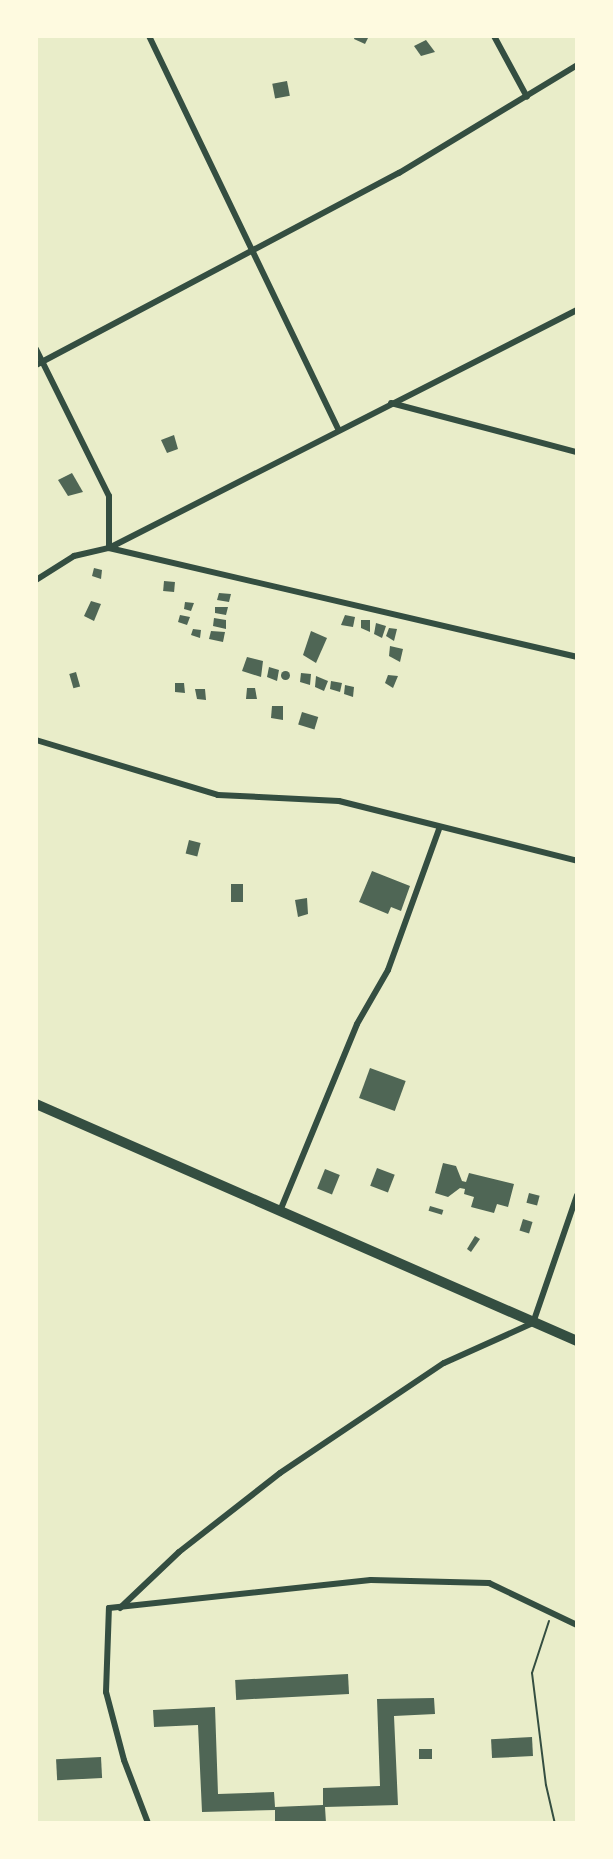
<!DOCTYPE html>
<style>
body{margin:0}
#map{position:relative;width:613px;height:1859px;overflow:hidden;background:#e9edc9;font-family:"DM Sans",sans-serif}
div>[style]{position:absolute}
.building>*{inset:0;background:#4f6655;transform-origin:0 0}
.round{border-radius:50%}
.path>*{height:2px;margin:-1px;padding:0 1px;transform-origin:1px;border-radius:1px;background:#344e41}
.minor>*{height:6px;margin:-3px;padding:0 3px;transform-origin:3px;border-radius:3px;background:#344e41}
.primary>*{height:10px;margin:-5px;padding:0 5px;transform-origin:5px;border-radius:5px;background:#344e41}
span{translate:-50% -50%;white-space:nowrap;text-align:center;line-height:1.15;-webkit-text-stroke:4.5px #fefae0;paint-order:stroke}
.frame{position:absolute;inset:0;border:38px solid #fefae0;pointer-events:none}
</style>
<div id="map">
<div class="building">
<i style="clip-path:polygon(355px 36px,369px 36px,365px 44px,354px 39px)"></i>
<i style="clip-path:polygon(426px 40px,435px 52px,421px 56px,414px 46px)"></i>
<i style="left:287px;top:81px;width:15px;height:15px;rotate:79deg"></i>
<i style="clip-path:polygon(174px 435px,178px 449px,167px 453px,161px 440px)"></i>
<i style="clip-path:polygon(72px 473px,83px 492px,68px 496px,58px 480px)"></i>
<i style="clip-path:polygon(94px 568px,102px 570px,101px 579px,92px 576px)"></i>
<i style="left:164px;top:581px;width:11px;height:10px;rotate:5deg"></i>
<i style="clip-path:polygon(219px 593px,231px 594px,229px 602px,217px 600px)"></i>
<i style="clip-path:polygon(91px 601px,101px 604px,94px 621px,84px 616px)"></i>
<i style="clip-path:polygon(185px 602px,194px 603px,191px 611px,184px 609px)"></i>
<i style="clip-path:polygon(215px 607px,228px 607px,226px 615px,215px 613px)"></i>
<i style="clip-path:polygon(180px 615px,190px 617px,187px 625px,178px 622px)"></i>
<i style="clip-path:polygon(345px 615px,355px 617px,353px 627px,341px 625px)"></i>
<i style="clip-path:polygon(214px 618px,226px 620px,226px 629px,213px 626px)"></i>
<i style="clip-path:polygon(361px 620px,370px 620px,370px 632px,361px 628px)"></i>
<i style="clip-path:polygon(376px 623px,386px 626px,382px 638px,374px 634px)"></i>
<i style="clip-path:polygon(389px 628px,397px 629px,394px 641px,386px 636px)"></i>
<i style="clip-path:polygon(193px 629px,201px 630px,200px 638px,191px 635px)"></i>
<i style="clip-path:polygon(211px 631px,225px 632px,223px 642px,209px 639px)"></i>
<i style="clip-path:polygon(311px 631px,327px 638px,316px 663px,303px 655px)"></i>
<i style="clip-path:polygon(390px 646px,403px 649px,400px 662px,389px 656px)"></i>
<i style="clip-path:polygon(247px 657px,263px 661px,261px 677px,242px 671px)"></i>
<i style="clip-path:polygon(269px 667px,279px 670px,277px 681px,267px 677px)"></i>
<i class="round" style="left:280.5px;top:670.5px;width:9px;height:9px"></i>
<i style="left:76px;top:672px;width:15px;height:7px;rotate:74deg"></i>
<i style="clip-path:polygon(301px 673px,311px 674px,310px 685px,300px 682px)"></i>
<i style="clip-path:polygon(388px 675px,398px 676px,393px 688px,385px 683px)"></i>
<i style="clip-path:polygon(316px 676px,328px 681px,324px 691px,315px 687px)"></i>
<i style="clip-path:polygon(331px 681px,342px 683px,340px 692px,330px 689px)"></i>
<i style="clip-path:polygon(175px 683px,184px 683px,185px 693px,175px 692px)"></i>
<i style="clip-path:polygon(345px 685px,354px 687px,353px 697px,344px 694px)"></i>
<i style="clip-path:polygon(247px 688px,255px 688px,257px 699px,246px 699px)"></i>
<i style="clip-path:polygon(195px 689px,205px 689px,206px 700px,197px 699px)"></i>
<i style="clip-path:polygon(272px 706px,283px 706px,283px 720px,271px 718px)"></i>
<i style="left:302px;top:712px;width:17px;height:13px;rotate:17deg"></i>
<i style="left:189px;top:840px;width:12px;height:14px;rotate:14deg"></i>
<i style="clip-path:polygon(372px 871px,410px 886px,401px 911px,391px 907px,388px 914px,359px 902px)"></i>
<i style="left:231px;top:884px;width:12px;height:18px"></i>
<i style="clip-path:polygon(307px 898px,308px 914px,298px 917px,295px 900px)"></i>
<i style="left:370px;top:1068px;width:38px;height:32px;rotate:20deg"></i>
<i style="clip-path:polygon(443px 1163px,456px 1166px,462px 1181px,466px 1182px,469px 1173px,514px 1184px,508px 1207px,497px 1204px,494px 1213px,471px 1207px,474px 1197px,464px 1194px,465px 1189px,460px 1188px,448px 1197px,435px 1193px)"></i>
<i style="left:377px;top:1168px;width:19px;height:19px;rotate:21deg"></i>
<i style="left:325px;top:1169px;width:16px;height:21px;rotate:22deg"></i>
<i style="left:529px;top:1193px;width:11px;height:10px;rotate:15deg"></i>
<i style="left:430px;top:1206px;width:14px;height:5px;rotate:17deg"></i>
<i style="left:523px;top:1219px;width:10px;height:12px;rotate:17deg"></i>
<i style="clip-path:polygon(475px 1236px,480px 1239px,471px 1252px,467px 1249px)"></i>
<i style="left:348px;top:1674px;width:20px;height:113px;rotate:87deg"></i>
<i style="clip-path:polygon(434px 1698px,435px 1714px,394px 1716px,398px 1805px,325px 1807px,326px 1823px,275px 1823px,275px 1810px,202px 1812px,198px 1725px,154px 1727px,153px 1710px,215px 1707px,218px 1794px,274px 1792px,275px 1807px,323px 1805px,323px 1788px,380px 1786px,377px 1699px)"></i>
<i style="left:532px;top:1737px;width:19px;height:41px;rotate:87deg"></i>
<i style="left:419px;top:1749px;width:13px;height:10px"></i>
<i style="left:101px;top:1757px;width:21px;height:45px;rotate:87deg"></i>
</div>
<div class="path">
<i style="left:549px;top:1621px;width:55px;rotate:108.1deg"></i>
<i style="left:532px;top:1673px;width:113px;rotate:82.9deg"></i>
<i style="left:546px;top:1785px;width:39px;rotate:77deg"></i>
</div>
<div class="minor">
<i style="left:149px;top:36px;width:437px;rotate:64.3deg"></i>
<i style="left:494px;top:36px;width:69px;rotate:61.6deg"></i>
<i style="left:36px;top:349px;width:164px;rotate:63.6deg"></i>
<i style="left:109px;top:496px;width:52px;rotate:90deg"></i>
<i style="left:109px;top:548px;width:481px;rotate:13.1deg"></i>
<i style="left:36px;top:365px;width:411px;rotate:-27.9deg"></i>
<i style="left:399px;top:173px;width:208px;rotate:-31.2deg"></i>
<i style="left:391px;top:403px;width:192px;rotate:14.8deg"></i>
<i style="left:36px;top:580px;width:45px;rotate:-32.3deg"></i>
<i style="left:74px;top:556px;width:36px;rotate:-13deg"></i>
<i style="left:109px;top:548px;width:525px;rotate:-26.96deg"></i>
<i style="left:36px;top:740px;width:190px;rotate:16.8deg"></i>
<i style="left:218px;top:795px;width:121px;rotate:2.8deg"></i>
<i style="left:339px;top:801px;width:245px;rotate:14.1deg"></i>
<i style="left:280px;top:1211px;width:202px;rotate:-67.6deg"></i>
<i style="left:357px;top:1024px;width:62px;rotate:-60.1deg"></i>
<i style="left:388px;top:970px;width:150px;rotate:-70.1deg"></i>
<i style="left:120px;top:1608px;width:81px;rotate:-43.5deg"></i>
<i style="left:179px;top:1552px;width:128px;rotate:-38deg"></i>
<i style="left:280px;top:1473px;width:197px;rotate:-33.9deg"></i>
<i style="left:444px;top:1363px;width:98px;rotate:-24.2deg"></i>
<i style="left:533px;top:1323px;width:135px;rotate:-71deg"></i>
<i style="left:148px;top:1823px;width:67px;rotate:-110.9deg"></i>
<i style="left:124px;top:1760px;width:70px;rotate:-104.8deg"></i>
<i style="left:106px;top:1692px;width:84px;rotate:-88deg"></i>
<i style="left:109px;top:1608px;width:263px;rotate:-6.1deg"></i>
<i style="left:371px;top:1580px;width:118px;rotate:1.5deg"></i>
<i style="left:489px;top:1583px;width:98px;rotate:25.5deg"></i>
</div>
<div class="primary">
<i style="left:36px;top:1104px;width:591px;rotate:23.66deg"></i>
</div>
<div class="frame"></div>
</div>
